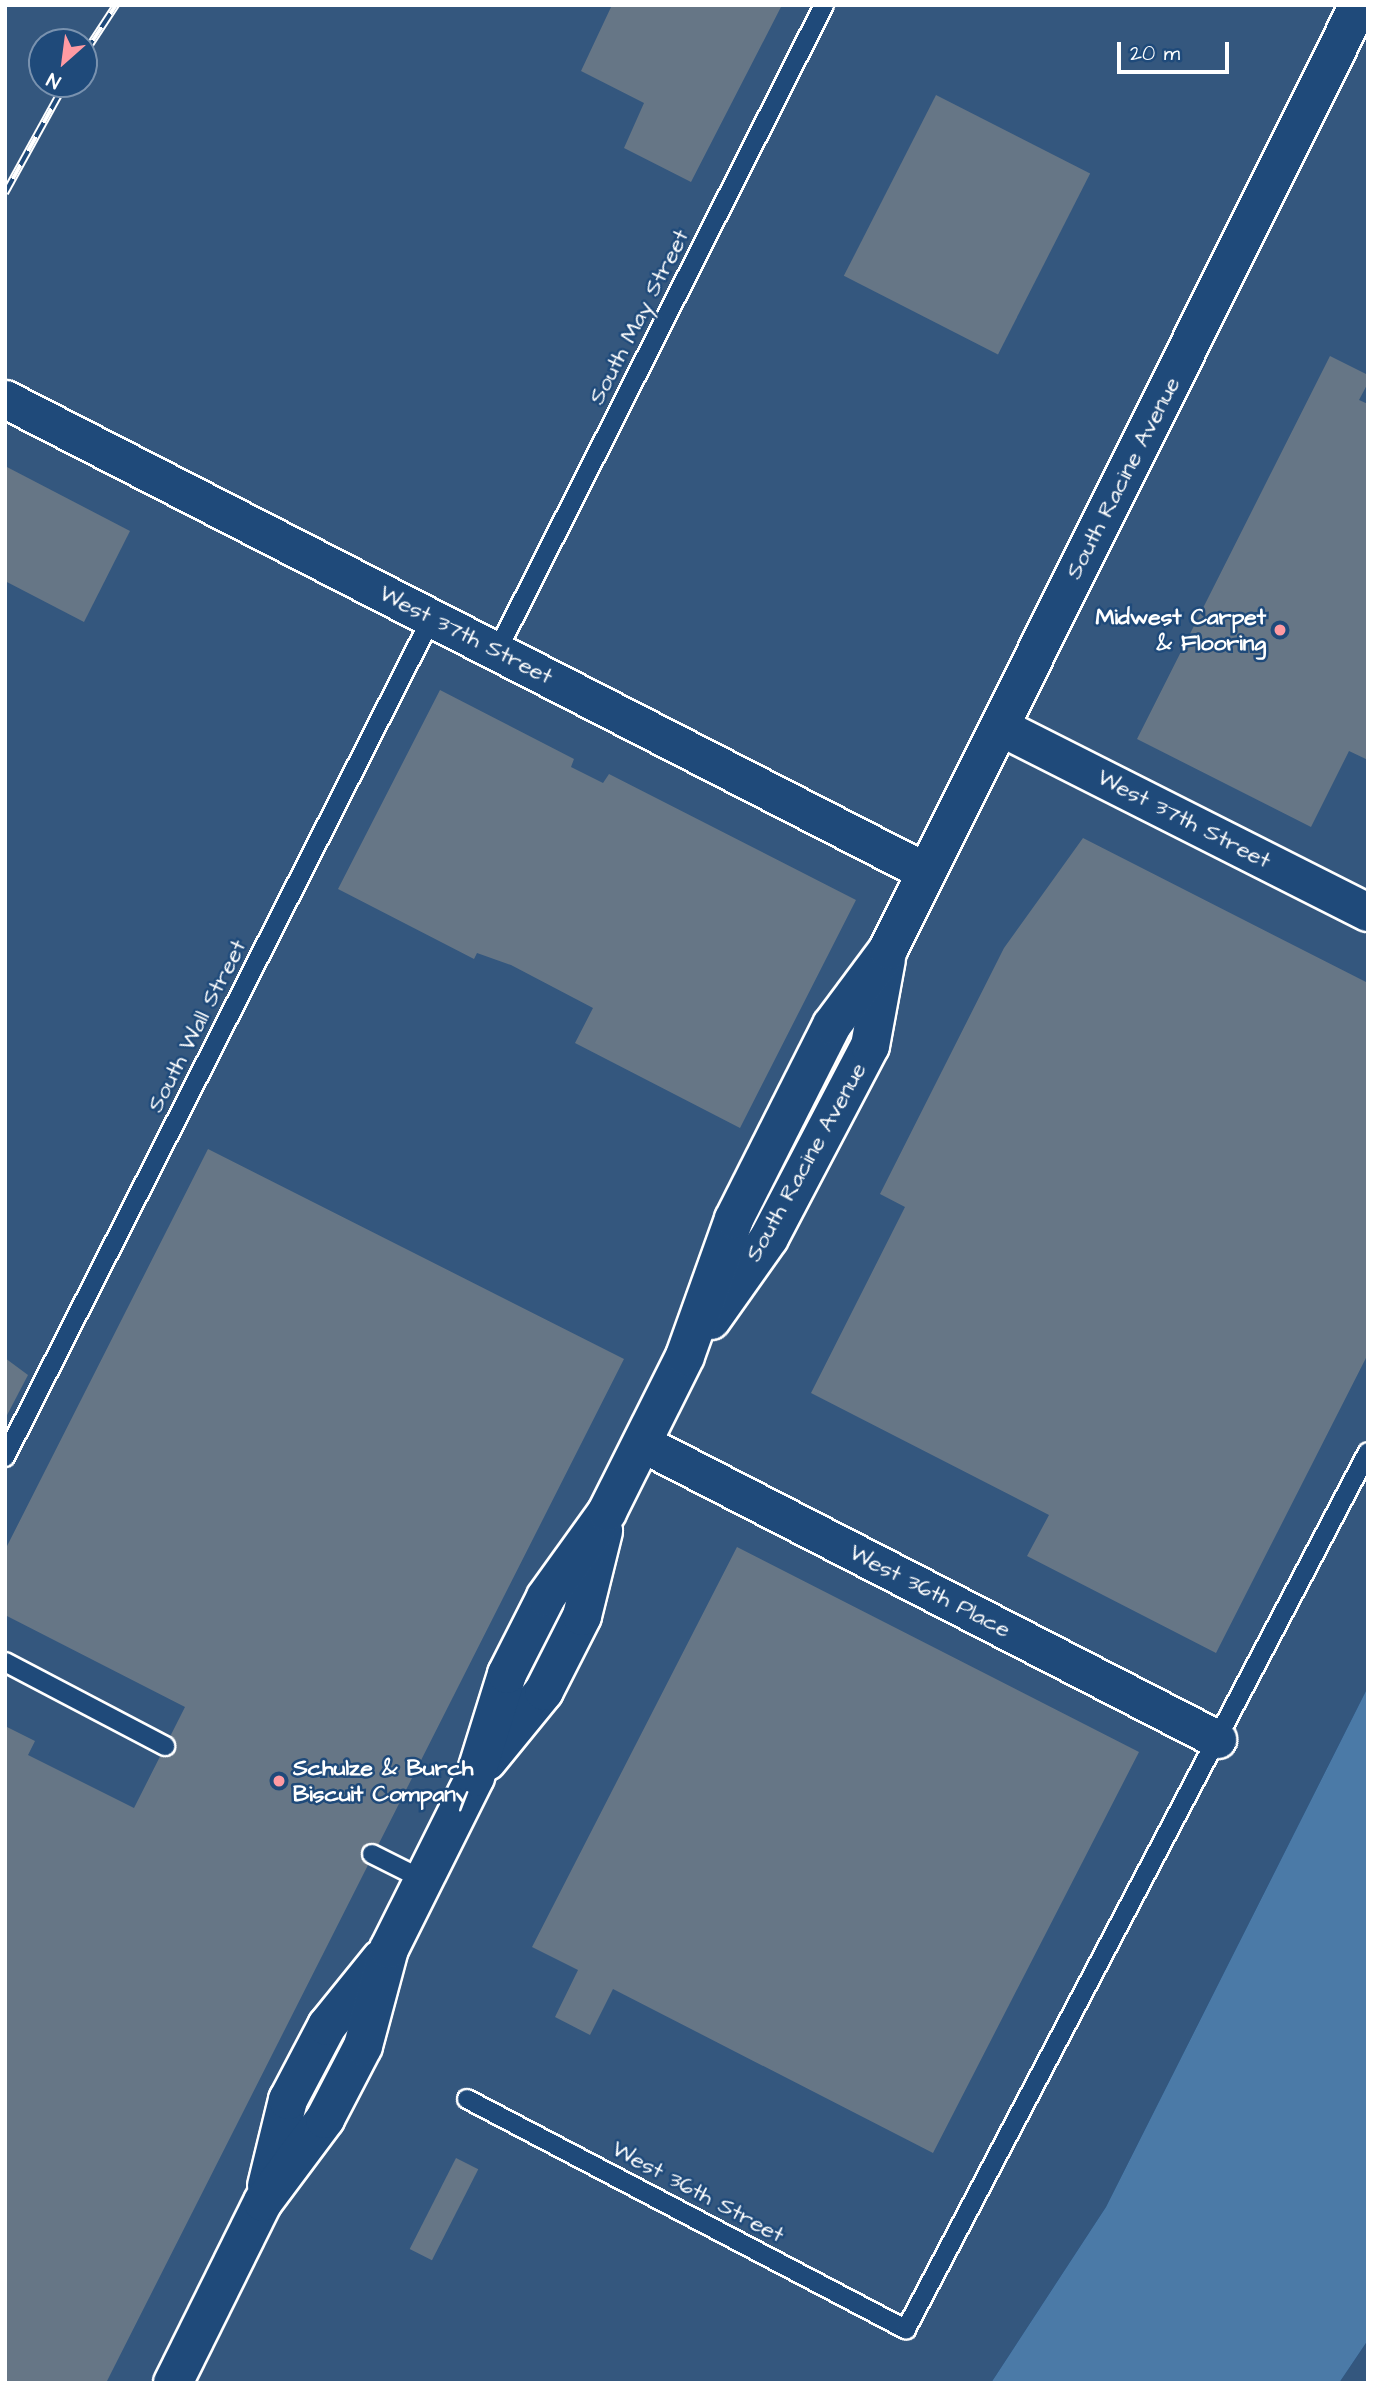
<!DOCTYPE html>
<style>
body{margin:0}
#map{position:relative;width:1373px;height:2388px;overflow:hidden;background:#1f4a7a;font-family:"Architects Daughter",sans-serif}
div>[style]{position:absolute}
.built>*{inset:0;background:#34577e}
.water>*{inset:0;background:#4b7aa7}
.building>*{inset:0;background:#667686;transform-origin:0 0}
.roads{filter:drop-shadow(2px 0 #fff) drop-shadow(-2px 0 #fff) drop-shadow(0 2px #fff) drop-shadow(0 -2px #fff)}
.lane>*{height:18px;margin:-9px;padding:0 9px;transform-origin:9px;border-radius:9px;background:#1f4a7a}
.street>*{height:37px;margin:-18.5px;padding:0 18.5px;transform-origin:18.5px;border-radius:18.5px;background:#1f4a7a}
.secondary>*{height:38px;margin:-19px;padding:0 19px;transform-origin:19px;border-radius:19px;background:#1f4a7a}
.rail>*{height:8px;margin-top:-4px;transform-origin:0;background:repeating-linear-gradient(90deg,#1f4a7a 0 16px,#fff 0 32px);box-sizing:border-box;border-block:2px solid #fff}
.dots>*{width:19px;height:19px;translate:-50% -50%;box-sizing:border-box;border:4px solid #1f4a7a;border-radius:50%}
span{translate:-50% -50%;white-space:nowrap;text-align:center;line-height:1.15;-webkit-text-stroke:5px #1f4a7a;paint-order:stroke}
.street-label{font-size:23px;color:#fff}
.poi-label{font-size:23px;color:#fff;font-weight:700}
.right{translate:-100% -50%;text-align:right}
.left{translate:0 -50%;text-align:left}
.frame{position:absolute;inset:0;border:7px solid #fff;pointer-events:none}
.north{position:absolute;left:28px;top:28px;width:70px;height:70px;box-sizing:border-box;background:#1f4a7a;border:2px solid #7992af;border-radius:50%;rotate:208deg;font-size:19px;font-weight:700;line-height:28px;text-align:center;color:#fff}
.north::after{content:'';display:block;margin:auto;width:24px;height:32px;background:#ff9aa2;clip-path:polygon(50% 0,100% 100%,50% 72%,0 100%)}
.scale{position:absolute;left:1117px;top:42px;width:112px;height:32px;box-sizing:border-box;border:4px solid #fff;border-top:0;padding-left:9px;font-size:21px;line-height:24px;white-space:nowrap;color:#fff;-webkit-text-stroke:5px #1f4a7a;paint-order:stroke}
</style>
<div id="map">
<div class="built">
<i style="clip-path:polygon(evenodd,5px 5px,1368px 5px,1368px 1687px,1106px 2207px,991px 2383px,5px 2383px,5px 5px,42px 42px,84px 42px,84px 84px,42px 84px,42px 42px)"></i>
<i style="clip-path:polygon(1368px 2340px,1368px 2383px,1339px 2383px)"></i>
</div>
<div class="water">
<i style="clip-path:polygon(1368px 1687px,1368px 2340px,1339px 2383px,991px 2383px,1106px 2207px)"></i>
</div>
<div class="building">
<i style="clip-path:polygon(612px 5px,782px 5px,691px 182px,624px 148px,644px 103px,581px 71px)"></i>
<i style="left:936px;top:95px;width:173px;height:203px;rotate:27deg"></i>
<i style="clip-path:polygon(1330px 356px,1368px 375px,1368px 383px,1359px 400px,1368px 404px,1368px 760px,1349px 751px,1311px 827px,1137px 739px)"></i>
<i style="clip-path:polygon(5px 466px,130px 531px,84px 622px,5px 581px)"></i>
<i style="clip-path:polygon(440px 690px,574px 759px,571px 767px,603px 783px,609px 774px,856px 900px,740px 1128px,575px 1043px,593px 1008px,511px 965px,477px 953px,474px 959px,338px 889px)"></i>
<i style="clip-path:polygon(1083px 838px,1368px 983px,1368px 1354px,1216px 1653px,1027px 1556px,1049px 1515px,811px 1393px,905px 1207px,880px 1194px,1004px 948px)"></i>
<i style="clip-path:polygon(208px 1149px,624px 1359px,106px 2383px,5px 2383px,5px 1726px,35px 1741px,28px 1755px,134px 1808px,185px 1707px,5px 1615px,5px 1550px)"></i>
<i style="clip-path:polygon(5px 1358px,28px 1375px,5px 1419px)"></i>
<i style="clip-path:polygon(737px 1547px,1139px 1752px,933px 2153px,613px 1989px,590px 2035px,555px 2017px,578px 1970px,532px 1947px)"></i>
<i style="left:456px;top:2158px;width:25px;height:102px;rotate:27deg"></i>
</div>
<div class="roads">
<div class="lane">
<i style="left:497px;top:651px;width:724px;rotate:-63.15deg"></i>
<i style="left:5px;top:1457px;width:942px;rotate:-63.05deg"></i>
<i style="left:5px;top:1662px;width:181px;rotate:27.7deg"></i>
<i style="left:372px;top:1854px;width:58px;rotate:26.6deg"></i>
<i style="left:467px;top:2099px;width:496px;rotate:27.7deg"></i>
<i style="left:906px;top:2329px;width:991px;rotate:-62.22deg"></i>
</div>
<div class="street">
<i style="left:5px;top:399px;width:1035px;rotate:27.18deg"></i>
<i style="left:999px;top:726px;width:413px;rotate:26.8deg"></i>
<i style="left:642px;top:1443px;width:647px;rotate:27.24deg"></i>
</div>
<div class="secondary">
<i style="left:711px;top:1320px;width:100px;rotate:-54.7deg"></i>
<i style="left:769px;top:1238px;width:217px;rotate:-62.3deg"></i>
<i style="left:870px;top:1046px;width:88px;rotate:-79.6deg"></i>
<i style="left:487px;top:1761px;width:90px;rotate:-50.8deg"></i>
<i style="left:544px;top:1691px;width:84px;rotate:-63.1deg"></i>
<i style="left:582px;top:1616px;width:88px;rotate:-76.1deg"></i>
<i style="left:267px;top:2186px;width:89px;rotate:-76.3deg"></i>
<i style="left:288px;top:2100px;width:84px;rotate:-62.2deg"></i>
<i style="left:327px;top:2026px;width:86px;rotate:-51.1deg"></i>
<i style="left:173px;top:2383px;width:202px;rotate:-63.6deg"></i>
<i style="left:263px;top:2202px;width:104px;rotate:-53.2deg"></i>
<i style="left:325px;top:2119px;width:82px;rotate:-62.5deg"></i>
<i style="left:363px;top:2046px;width:100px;rotate:-75deg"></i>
<i style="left:389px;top:1949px;width:192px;rotate:-63.4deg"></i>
<i style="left:475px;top:1777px;width:108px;rotate:-72.7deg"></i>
<i style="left:507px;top:1674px;width:86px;rotate:-63.1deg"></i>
<i style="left:546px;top:1597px;width:105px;rotate:-54.3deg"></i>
<i style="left:607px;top:1512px;width:174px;rotate:-63.4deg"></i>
<i style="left:685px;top:1356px;width:145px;rotate:-70.3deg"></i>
<i style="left:734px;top:1219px;width:217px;rotate:-63.2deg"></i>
<i style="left:832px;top:1025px;width:94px;rotate:-53.3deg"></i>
<i style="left:888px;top:950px;width:1056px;rotate:-63.51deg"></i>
</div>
</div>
<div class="rail">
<i style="left:84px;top:54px;width:59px;rotate:-56.9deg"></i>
<i style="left:5px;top:193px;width:124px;rotate:-61.2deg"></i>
</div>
<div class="dots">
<i style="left:1280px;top:630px;background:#ff9aa2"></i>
<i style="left:279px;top:1781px;background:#ff9aa2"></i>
</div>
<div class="street-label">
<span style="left:639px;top:317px;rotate:-63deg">South May Street</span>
<span style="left:1123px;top:478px;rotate:-63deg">South Racine Avenue</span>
<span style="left:466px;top:635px;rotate:27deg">West 37th Street</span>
<span style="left:1184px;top:819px;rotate:27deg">West 37th Street</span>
<span style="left:197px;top:1026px;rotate:-63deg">South Wall Street</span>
<span style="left:806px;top:1162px;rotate:-61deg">South Racine Avenue</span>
<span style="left:930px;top:1591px;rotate:27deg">West 36th Place</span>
<span style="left:698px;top:2192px;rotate:28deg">West 36th Street</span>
</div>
<div class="poi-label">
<span class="right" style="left:1266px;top:630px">Midwest Carpet<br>&amp; Flooring</span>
<span class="left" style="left:293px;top:1781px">Schulze &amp; Burch<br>Biscuit Company</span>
</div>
<div class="frame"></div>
<div class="north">N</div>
<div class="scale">20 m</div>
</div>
